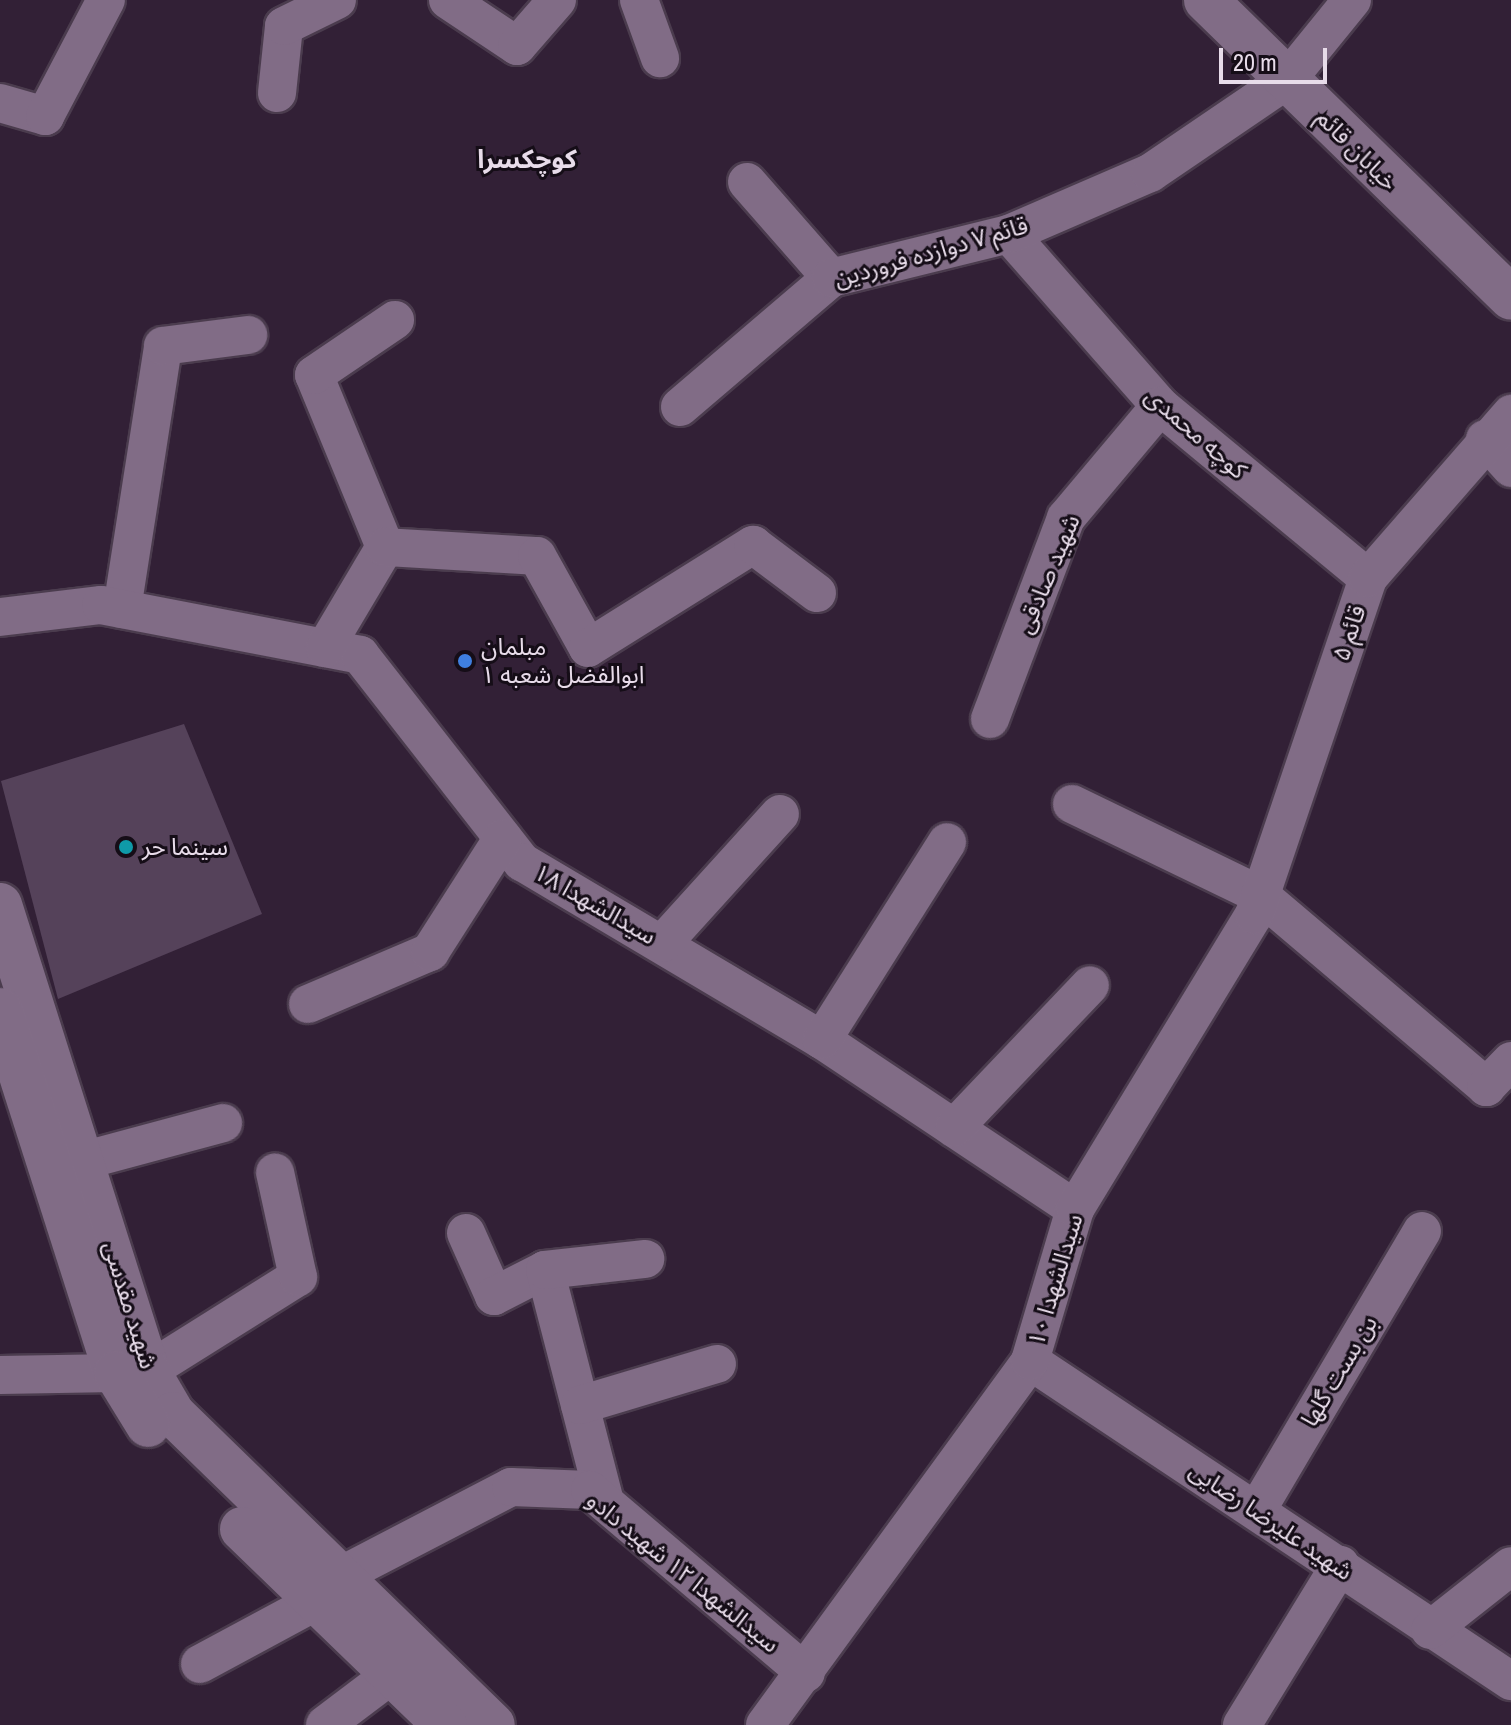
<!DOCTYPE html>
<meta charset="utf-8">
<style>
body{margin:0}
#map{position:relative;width:1511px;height:1725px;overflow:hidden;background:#322036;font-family:"Archivo Narrow","Noto Sans Arabic",sans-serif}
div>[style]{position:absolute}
.building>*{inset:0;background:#55425a}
.roads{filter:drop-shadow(2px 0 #4b3c4e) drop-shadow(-2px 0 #4b3c4e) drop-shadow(0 2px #4b3c4e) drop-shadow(0 -2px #4b3c4e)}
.street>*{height:38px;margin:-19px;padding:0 19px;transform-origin:19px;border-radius:19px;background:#816c86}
.secondary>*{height:44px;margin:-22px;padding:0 22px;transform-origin:22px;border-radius:22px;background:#816c86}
.dots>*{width:22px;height:22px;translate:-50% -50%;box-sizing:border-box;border:4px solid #150d17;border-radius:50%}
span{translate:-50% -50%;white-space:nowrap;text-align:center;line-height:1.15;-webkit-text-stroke:6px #150d17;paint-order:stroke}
.street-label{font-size:24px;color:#e8dcea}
.poi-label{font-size:24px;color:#e8dcea}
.left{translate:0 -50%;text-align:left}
.neighbourhood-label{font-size:26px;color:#e8dcea;font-weight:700}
.scale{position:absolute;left:1219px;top:48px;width:108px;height:36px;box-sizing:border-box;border:4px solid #e8dcea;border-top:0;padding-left:10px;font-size:24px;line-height:28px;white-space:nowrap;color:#e8dcea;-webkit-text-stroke:6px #150d17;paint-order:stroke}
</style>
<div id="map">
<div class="building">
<i style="clip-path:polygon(184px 724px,262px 914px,58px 999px,1px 781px)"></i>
</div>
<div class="roads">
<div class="street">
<i style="left:448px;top:0;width:83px;rotate:33.7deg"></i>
<i style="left:517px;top:46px;width:61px;rotate:-49deg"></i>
<i style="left:639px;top:0;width:62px;rotate:70.1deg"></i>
<i style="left:277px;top:93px;width:67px;rotate:-84deg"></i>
<i style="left:284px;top:26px;width:59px;rotate:-26.1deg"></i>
<i style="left:0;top:103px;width:47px;rotate:16.1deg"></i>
<i style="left:45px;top:116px;width:131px;rotate:-62.3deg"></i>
<i style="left:747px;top:182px;width:128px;rotate:48.8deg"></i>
<i style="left:1009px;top:234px;width:229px;rotate:48.7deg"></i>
<i style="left:1160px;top:406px;width:270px;rotate:39.6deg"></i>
<i style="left:680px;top:407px;width:199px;rotate:-40.5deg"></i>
<i style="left:831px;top:278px;width:183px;rotate:-13.9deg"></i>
<i style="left:1009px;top:234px;width:154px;rotate:-23.4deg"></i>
<i style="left:1150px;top:173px;width:166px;rotate:-34.2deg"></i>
<i style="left:1287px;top:80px;width:103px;rotate:-50.9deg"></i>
<i style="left:1485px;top:439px;width:39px;rotate:48deg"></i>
<i style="left:385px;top:547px;width:186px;rotate:-112.4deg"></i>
<i style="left:314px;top:375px;width:98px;rotate:-34.2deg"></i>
<i style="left:122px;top:609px;width:266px;rotate:-81.1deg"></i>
<i style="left:163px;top:346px;width:86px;rotate:-7.4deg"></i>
<i style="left:0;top:617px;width:102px;rotate:-6.8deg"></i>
<i style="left:101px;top:605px;width:264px;rotate:10.9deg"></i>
<i style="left:360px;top:655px;width:263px;rotate:52deg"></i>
<i style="left:522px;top:862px;width:349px;rotate:30.7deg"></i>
<i style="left:822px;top:1040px;width:304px;rotate:33.7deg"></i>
<i style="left:325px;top:648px;width:117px;rotate:-59.3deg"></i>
<i style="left:385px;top:547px;width:152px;rotate:3.4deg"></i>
<i style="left:537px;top:556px;width:105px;rotate:61deg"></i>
<i style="left:588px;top:648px;width:195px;rotate:-32deg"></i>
<i style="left:753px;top:545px;width:80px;rotate:36.9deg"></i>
<i style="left:990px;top:719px;width:215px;rotate:-69.3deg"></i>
<i style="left:1066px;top:518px;width:146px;rotate:-50deg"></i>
<i style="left:1072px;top:804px;width:209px;rotate:25.8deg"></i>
<i style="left:1260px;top:895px;width:297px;rotate:40.3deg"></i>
<i style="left:1486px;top:1087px;width:36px;rotate:-46deg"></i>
<i style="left:663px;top:943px;width:174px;rotate:-47.8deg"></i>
<i style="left:308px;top:1004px;width:133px;rotate:-23.1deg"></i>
<i style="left:430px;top:952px;width:135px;rotate:-57.4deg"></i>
<i style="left:822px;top:1040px;width:234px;rotate:-57.7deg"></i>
<i style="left:954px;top:1128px;width:197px;rotate:-46.4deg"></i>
<i style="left:86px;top:1160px;width:142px;rotate:-15.1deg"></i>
<i style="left:466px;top:1233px;width:69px;rotate:66deg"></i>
<i style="left:494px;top:1296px;width:57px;rotate:-27deg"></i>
<i style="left:545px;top:1270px;width:240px;rotate:75.5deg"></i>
<i style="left:545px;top:1270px;width:101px;rotate:-6.3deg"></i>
<i style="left:1030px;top:1361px;width:578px;rotate:33.64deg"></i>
<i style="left:148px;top:1371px;width:177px;rotate:-32.1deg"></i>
<i style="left:298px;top:1277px;width:107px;rotate:-102.4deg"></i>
<i style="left:0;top:1375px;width:116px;rotate:-1deg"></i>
<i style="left:580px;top:1405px;width:143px;rotate:-16.7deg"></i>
<i style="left:1257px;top:1510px;width:324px;rotate:-59.4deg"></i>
<i style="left:336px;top:1578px;width:197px;rotate:-27.5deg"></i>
<i style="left:511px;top:1487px;width:79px;rotate:2.2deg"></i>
<i style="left:590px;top:1490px;width:283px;rotate:40.3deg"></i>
<i style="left:1430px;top:1630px;width:103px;rotate:-38.3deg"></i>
<i style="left:200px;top:1664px;width:131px;rotate:-28.3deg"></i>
<i style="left:325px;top:1725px;width:83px;rotate:-37.1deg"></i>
<i style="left:765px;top:1725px;width:450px;rotate:-53.9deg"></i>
<i style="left:1030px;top:1361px;width:159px;rotate:-73.5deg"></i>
<i style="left:1075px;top:1209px;width:344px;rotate:-58.7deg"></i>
<i style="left:1254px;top:915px;width:356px;rotate:-71.3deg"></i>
<i style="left:1368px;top:578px;width:218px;rotate:-48.9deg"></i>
<i style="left:1242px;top:1725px;width:188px;rotate:-58.5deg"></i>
</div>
<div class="secondary">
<i style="left:1206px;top:0;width:426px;rotate:44.3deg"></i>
<i style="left:0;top:905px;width:489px;rotate:72.4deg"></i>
<i style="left:148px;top:1371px;width:50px;rotate:59.8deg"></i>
<i style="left:173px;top:1414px;width:446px;rotate:44.2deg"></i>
<i style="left:0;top:1010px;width:381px;rotate:72.3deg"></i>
<i style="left:116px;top:1373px;width:61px;rotate:58.4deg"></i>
<i style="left:242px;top:1529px;width:282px;rotate:44deg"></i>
</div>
</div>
<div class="dots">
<i style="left:465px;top:661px;background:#3f7fe0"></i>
<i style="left:126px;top:847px;background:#0f9aa8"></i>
</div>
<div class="street-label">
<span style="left:1357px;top:150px;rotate:45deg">خیابان قائم</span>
<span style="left:931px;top:252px;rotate:-16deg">قائم ۷ دوازده فروردین</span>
<span style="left:1196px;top:433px;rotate:41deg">کوچه محمدی</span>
<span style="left:1048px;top:574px;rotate:-67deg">شهید صادقی</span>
<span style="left:1349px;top:633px;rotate:-71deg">قائم ۵</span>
<span style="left:595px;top:904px;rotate:30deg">سیدالشهدا ۱۸</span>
<span style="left:1055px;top:1280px;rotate:-73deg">سیدالشهدا ۱۰</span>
<span style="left:130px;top:1305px;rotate:73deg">شهید مقدسی</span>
<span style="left:1339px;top:1371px;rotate:-59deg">بن بست گلها</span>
<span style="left:1271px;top:1521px;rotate:34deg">شهید علیرضا رضایی</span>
<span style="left:683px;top:1572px;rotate:39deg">سیدالشهدا ۱۲ شهید دادو</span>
</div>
<div class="poi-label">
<span class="left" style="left:481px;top:661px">مبلمان<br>ابوالفضل شعبه ۱</span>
<span class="left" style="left:142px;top:847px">سینما حر</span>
</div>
<div class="neighbourhood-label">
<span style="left:527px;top:159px">کوچکسرا</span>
</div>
<div class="scale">20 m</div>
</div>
